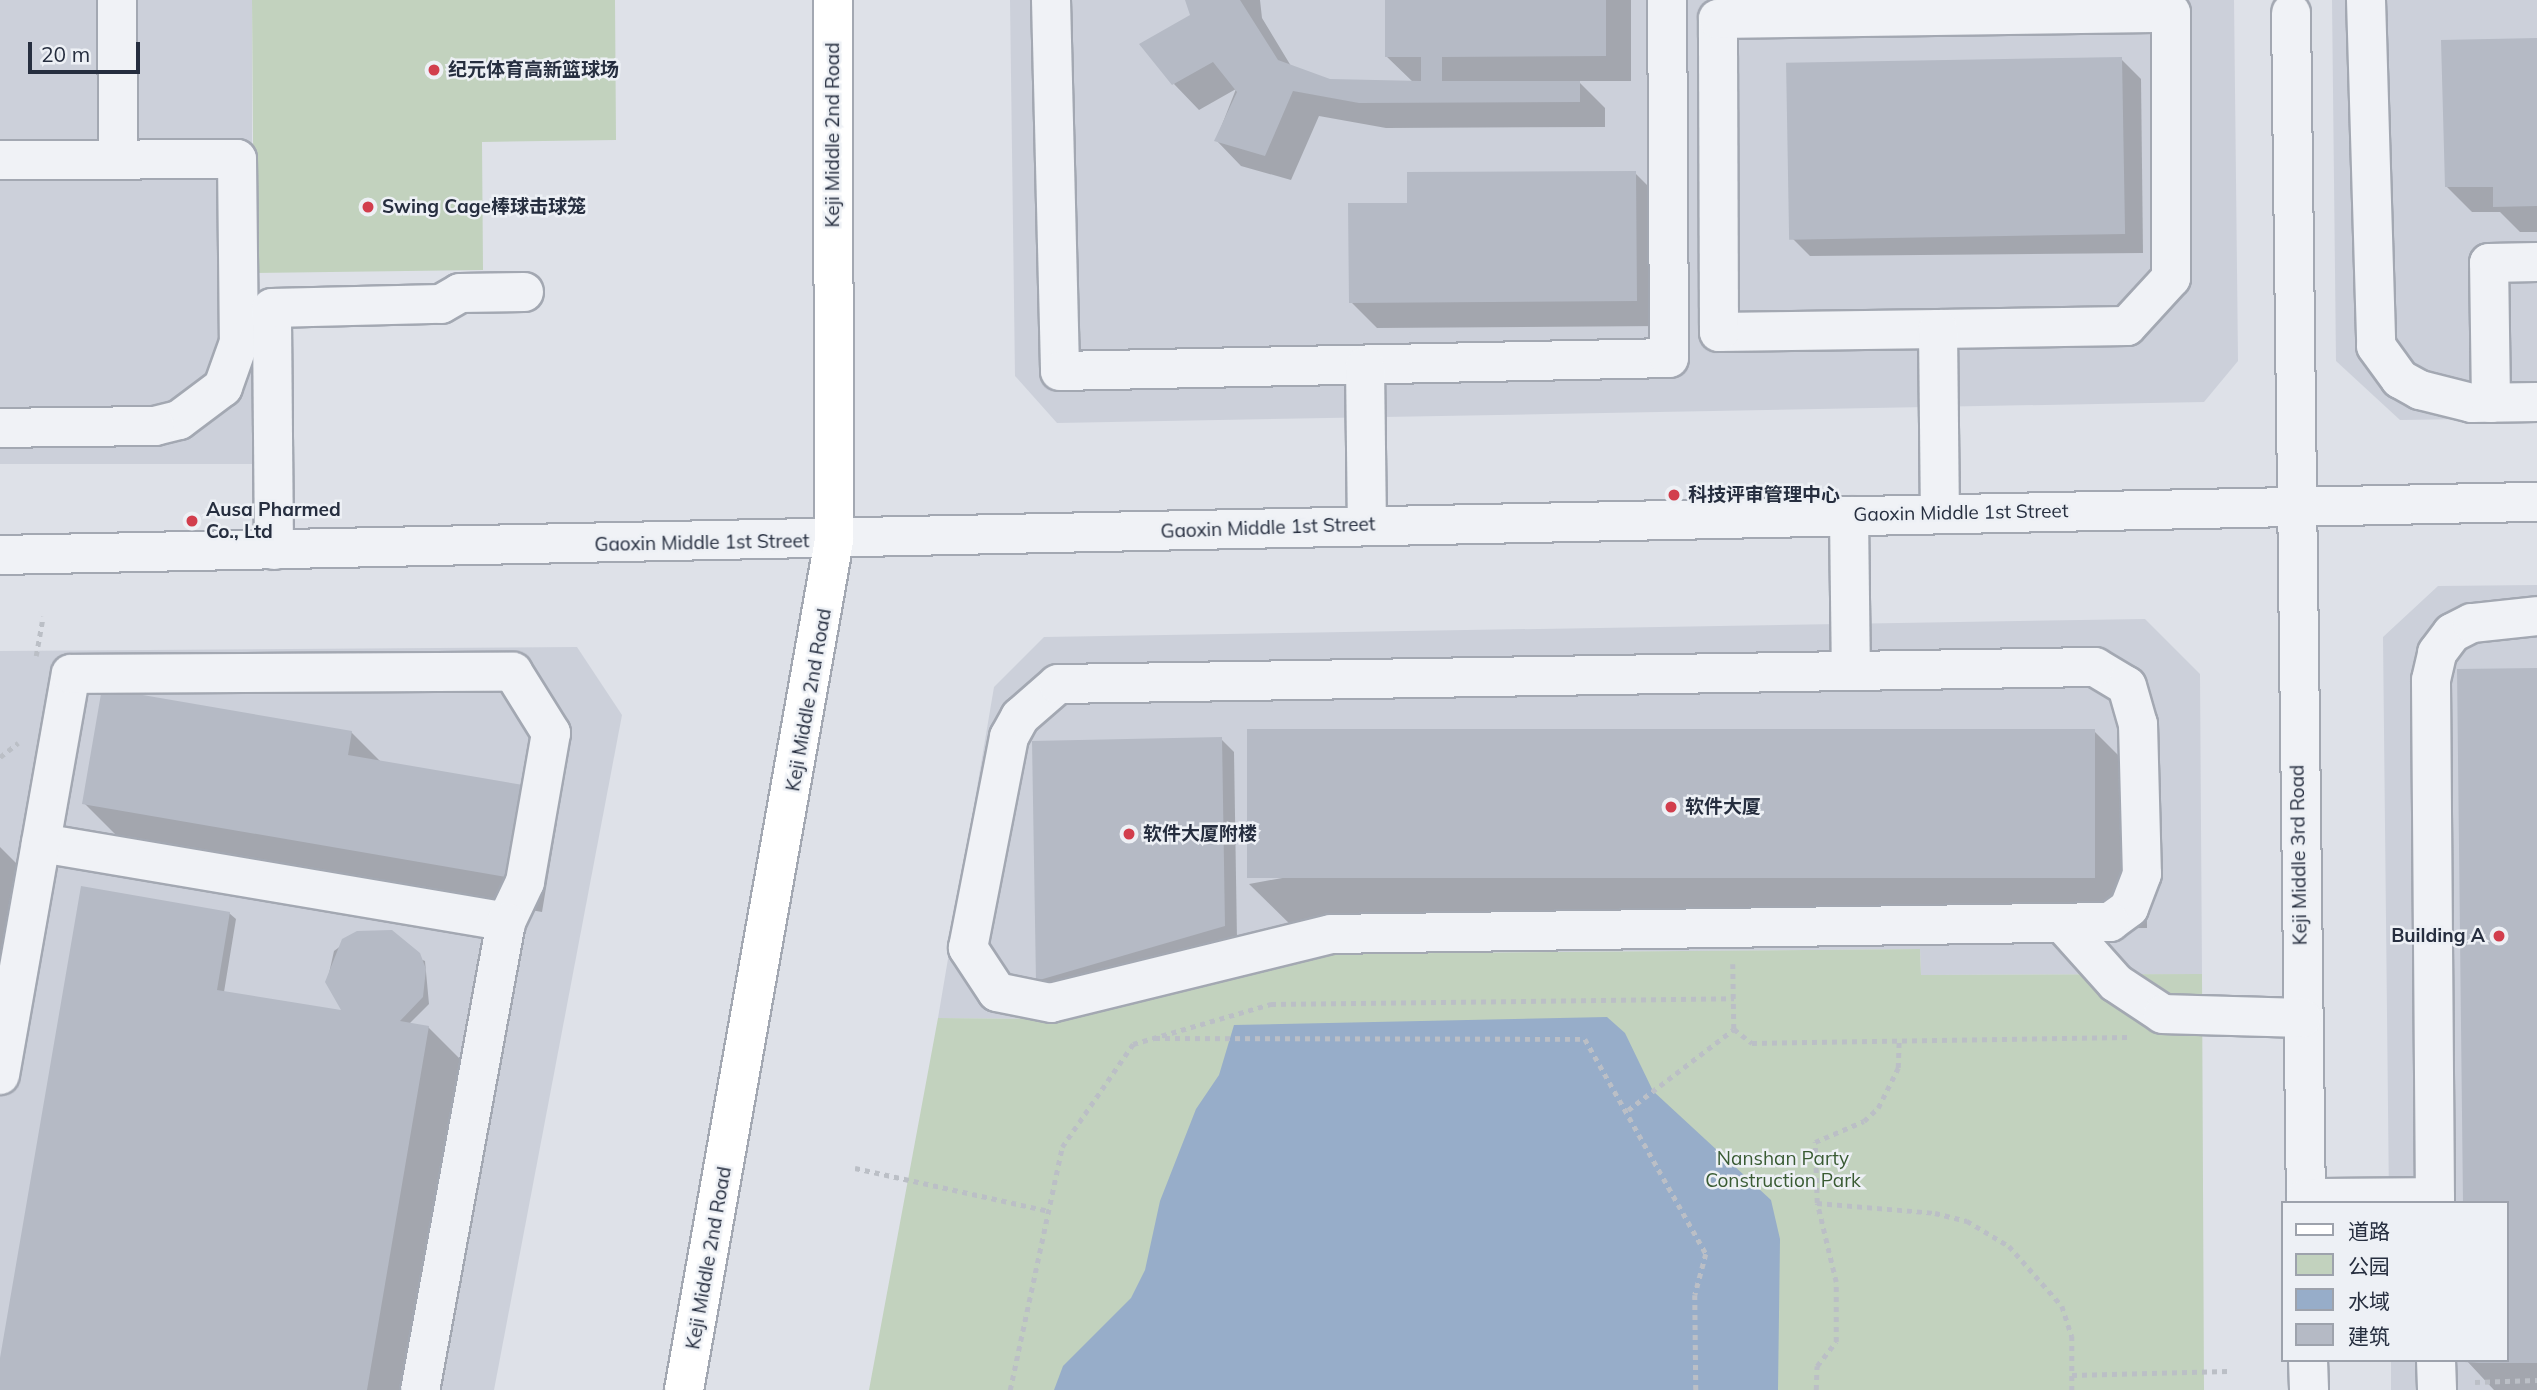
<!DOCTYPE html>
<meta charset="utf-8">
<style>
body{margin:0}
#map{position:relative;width:2537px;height:1390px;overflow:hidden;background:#dee1e8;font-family:Mulish,"Noto Sans SC",sans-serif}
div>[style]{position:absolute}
.built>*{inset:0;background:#ccd0da;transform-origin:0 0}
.green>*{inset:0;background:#c2d2be}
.water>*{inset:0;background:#97adc9}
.shadow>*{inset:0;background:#0003}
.building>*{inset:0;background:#b5bac5;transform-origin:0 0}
.path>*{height:4.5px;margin-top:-2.25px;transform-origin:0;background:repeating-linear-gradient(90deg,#bbbfc6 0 5px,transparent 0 10px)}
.roads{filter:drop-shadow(2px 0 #a3a8b2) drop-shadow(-2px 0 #a3a8b2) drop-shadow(0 2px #a3a8b2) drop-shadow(0 -2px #a3a8b2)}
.minor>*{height:38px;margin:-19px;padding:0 19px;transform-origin:19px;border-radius:19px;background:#f0f2f6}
.major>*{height:38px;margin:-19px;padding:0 19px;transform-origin:19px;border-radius:19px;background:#fff}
.dots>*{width:19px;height:19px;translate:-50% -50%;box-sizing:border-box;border:4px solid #edf0f5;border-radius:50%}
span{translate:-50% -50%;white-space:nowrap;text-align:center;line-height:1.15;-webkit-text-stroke:5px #edf0f5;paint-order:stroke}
.poi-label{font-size:19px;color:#262e3f;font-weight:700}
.left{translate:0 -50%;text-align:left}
.right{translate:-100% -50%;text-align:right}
.street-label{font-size:19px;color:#262e3f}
.park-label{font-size:19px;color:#395b33}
.legend{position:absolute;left:2281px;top:1201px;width:228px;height:161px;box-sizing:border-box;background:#edf0f5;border:2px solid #9da2ac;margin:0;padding:9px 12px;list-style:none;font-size:21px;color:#262e3f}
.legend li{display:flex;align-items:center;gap:14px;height:35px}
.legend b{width:35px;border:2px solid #9da2ac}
.scale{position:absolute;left:28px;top:42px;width:112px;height:32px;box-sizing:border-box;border:4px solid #262e3f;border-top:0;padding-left:9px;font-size:21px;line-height:24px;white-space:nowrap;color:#262e3f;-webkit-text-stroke:5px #edf0f5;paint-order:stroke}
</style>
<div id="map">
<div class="built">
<i style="left:0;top:0;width:252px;height:464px"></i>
<i style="clip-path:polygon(1010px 0,2234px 0,2238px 361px,2204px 402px,1057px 423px,1015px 376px)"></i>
<i style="clip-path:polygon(2332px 0,2537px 0,2537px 418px,2400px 420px,2336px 361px)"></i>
<i style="clip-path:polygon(2537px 585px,2537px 1390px,2391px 1390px,2391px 1360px,2507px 1360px,2507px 1203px,2389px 1203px,2383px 637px,2438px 586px)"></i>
<i style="clip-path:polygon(2145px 619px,2200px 674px,2202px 974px,1921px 975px,1920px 949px,1319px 954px,1066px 1019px,938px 1018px,994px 687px,1044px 637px)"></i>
<i style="clip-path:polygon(577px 647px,622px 715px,494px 1390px,0 1390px,0 651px)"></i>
</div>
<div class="green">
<i style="clip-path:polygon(252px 0,615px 0,616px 140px,482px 142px,483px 270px,254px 273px)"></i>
<i style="clip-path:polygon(1920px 949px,1921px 975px,2202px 974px,2204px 1390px,869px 1390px,938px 1018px,1066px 1019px,1274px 960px,1319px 954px)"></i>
</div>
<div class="water">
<i style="clip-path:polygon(1607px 1017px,1625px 1033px,1653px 1091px,1771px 1200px,1780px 1239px,1778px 1390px,1054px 1390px,1063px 1366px,1131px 1298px,1145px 1270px,1160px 1201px,1196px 1109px,1219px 1075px,1234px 1025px)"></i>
</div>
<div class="shadow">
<i style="clip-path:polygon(1188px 0,1260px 0,1262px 18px,1291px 66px,1330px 81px,1414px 83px,1386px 56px,1386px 0,1631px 0,1631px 81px,1578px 81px,1605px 108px,1605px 127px,1386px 128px,1319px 116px,1291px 180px,1241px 166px,1216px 140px,1236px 89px,1199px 110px,1174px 84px,1192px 16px)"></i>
<i style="clip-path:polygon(2537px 40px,2537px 232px,2520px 232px,2500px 212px,2472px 212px,2447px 187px)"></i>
<i style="clip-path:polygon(2121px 59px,2141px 79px,2143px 253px,1810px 256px,1790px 236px)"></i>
<i style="clip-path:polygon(1635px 173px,1661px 199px,1662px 326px,1377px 328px,1351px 302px,1409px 205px)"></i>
<i style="clip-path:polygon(2537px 670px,2537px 1390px,2494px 1390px,2466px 1360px,2507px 1360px)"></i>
<i style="clip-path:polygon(2094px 731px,2146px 783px,2147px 928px,1301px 935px,1249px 884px)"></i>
<i style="clip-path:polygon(351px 732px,382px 763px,522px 787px,557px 822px,542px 912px,120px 839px,84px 803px)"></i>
<i style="clip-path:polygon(1221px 739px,1234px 752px,1237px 939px,1051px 993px,1038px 980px)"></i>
<i style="clip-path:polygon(0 847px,19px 866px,0 997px)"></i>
<i style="clip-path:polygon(229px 913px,236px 919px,224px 992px,346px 1013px,327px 982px,334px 951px,358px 933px,425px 961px,429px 1004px,409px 1024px,428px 1027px,464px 1063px,408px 1390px,0 1390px,0 1368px)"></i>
</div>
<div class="building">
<i style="clip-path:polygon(1185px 0,1240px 0,1278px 60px,1330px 79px,1421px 81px,1421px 57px,1385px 57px,1385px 0,1606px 0,1606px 56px,1442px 57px,1442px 81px,1580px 81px,1580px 102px,1359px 103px,1293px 91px,1265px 156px,1214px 141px,1237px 92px,1213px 62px,1172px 85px,1139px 44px,1190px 15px)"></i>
<i style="clip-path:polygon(2537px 38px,2537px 206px,2493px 207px,2493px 187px,2445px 187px,2441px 40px)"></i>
<i style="left:2122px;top:57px;width:177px;height:336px;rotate:89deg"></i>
<i style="clip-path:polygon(1636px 171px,1637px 301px,1349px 303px,1348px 203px,1407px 203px,1407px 172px)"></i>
<i style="clip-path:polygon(2537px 668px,2537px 1363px,2464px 1363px,2507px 1360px,2507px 1203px,2463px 1203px,2457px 669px)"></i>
<i style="clip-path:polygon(102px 688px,352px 731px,348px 755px,523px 785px,506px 877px,82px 804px)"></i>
<i style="left:2095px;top:729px;width:149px;height:848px;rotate:90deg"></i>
<i style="clip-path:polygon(1222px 737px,1225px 926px,1036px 981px,1032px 741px)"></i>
<i style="clip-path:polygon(81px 886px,230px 912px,217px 990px,341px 1010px,325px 982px,342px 939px,357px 931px,392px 930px,420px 953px,426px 969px,423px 997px,400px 1021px,429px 1026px,367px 1390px,0 1390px,0 1358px)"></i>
</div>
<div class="path">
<i style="left:36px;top:656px;width:40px;rotate:-80deg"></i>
<i style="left:0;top:757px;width:23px;rotate:-38deg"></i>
<i style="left:1733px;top:964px;width:65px;rotate:89.1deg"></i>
<i style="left:1734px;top:1029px;width:23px;rotate:38deg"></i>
<i style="left:1752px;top:1043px;width:376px;rotate:-0.9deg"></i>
<i style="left:1155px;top:1038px;width:430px;rotate:0.1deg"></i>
<i style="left:1585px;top:1039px;width:247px;rotate:60.6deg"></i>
<i style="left:1706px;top:1254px;width:42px;rotate:105deg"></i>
<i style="left:1695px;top:1295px;width:95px;rotate:89.4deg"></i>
<i style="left:1628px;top:1110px;width:133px;rotate:-37.4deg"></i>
<i style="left:855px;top:1168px;width:199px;rotate:12.5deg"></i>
<i style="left:1817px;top:1203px;width:118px;rotate:4.8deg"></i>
<i style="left:1935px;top:1213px;width:33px;rotate:14deg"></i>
<i style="left:1967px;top:1221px;width:49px;rotate:30.8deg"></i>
<i style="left:2009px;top:1246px;width:80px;rotate:48.5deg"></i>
<i style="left:2062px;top:1306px;width:32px;rotate:72deg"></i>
<i style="left:2072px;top:1336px;width:54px;rotate:90deg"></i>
<i style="left:2072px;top:1375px;width:156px;rotate:-1.5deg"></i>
<i style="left:2475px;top:1382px;width:62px;rotate:-1.8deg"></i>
<i style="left:1010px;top:1390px;width:249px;rotate:-77.9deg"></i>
<i style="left:1062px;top:1147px;width:125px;rotate:-55.4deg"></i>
<i style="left:1133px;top:1044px;width:144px;rotate:-16.2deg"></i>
<i style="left:1271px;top:1004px;width:463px;rotate:-0.7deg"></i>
<i style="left:1816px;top:1390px;width:24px;rotate:-88deg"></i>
<i style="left:1817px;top:1366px;width:31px;rotate:-52deg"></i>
<i style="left:1836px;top:1342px;width:60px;rotate:-90deg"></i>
<i style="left:1836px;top:1282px;width:81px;rotate:-103.5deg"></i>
<i style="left:1817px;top:1203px;width:61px;rotate:-91.9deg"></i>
<i style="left:1815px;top:1142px;width:53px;rotate:-23.2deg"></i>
<i style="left:1864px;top:1121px;width:19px;rotate:-43deg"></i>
<i style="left:1878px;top:1108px;width:45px;rotate:-63.4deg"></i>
<i style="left:1898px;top:1068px;width:28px;rotate:-88deg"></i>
</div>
<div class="roads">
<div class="minor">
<i style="left:117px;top:0;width:159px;rotate:89.6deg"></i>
<i style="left:1051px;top:0;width:371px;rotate:88.6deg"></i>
<i style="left:1060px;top:371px;width:609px;rotate:-1.22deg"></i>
<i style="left:1669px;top:358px;width:358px;rotate:-90.3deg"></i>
<i style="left:2366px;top:0;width:346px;rotate:88.3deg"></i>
<i style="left:2376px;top:346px;width:41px;rotate:54deg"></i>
<i style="left:2400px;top:379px;width:23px;rotate:29deg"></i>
<i style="left:2420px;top:390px;width:54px;rotate:14deg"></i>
<i style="left:2472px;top:403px;width:65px;rotate:-0.9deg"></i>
<i style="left:2291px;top:13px;width:1190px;rotate:89.28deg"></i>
<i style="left:0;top:160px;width:237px;rotate:-0.2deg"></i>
<i style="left:237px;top:159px;width:183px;rotate:89.4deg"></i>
<i style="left:239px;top:342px;width:48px;rotate:109.6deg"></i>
<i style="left:223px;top:387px;width:55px;rotate:143.1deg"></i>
<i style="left:179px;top:420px;width:25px;rotate:166deg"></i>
<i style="left:155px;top:426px;width:155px;rotate:179.3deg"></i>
<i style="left:1938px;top:329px;width:219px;rotate:179.2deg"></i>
<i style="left:1719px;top:332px;width:313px;rotate:-90.2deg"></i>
<i style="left:1718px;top:19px;width:453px;rotate:-0.8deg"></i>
<i style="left:2171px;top:13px;width:265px;rotate:90deg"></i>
<i style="left:2171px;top:278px;width:65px;rotate:132.5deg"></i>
<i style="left:2127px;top:326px;width:189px;rotate:179.1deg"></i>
<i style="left:1938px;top:329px;width:184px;rotate:89.4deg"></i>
<i style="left:1365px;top:366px;width:158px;rotate:89.3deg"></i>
<i style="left:2491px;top:403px;width:140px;rotate:-90.8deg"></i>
<i style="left:2489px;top:263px;width:48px;rotate:-1.2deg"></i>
<i style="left:1849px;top:516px;width:154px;rotate:89.3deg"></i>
<i style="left:274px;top:550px;width:242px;rotate:-90.5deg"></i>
<i style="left:272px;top:308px;width:169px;rotate:-1.4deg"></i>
<i style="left:441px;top:304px;width:22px;rotate:-30deg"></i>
<i style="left:460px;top:293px;width:64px;rotate:-0.9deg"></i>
<i style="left:0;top:555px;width:2538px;rotate:-1.2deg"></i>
<i style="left:2095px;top:667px;width:37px;rotate:31deg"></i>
<i style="left:2127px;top:686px;width:40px;rotate:74deg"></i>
<i style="left:2138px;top:724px;width:150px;rotate:88.5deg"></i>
<i style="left:2142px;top:874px;width:36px;rotate:111deg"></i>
<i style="left:2129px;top:908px;width:24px;rotate:144deg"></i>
<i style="left:2110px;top:922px;width:779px;rotate:179.12deg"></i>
<i style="left:1331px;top:934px;width:288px;rotate:166.2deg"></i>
<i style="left:1051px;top:1003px;width:55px;rotate:-168.5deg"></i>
<i style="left:997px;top:992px;width:53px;rotate:-123.4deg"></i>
<i style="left:968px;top:948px;width:215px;rotate:-79deg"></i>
<i style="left:1009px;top:737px;width:23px;rotate:-61deg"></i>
<i style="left:1020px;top:717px;width:50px;rotate:-41deg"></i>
<i style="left:1058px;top:684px;width:1037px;rotate:-0.94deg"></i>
<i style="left:41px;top:843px;width:472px;rotate:9.6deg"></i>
<i style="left:2065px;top:926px;width:76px;rotate:48.2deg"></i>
<i style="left:2116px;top:983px;width:56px;rotate:33.4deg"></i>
<i style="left:2163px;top:1014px;width:139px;rotate:1.6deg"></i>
<i style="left:0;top:1075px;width:407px;rotate:-80deg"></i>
<i style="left:71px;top:674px;width:442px;rotate:-0.3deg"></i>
<i style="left:513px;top:672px;width:72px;rotate:58.1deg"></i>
<i style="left:551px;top:733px;width:151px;rotate:99.9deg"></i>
<i style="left:525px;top:882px;width:44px;rotate:115.4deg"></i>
<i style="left:506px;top:922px;width:476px;rotate:100.4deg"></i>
<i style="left:2306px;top:1198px;width:129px;rotate:-0.4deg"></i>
<i style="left:2435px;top:1203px;width:523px;rotate:-90.44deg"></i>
<i style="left:2431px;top:680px;width:28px;rotate:-77deg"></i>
<i style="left:2437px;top:653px;width:25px;rotate:-53deg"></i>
<i style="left:2452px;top:633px;width:22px;rotate:-27deg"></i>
<i style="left:2472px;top:623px;width:65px;rotate:-6.1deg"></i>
<i style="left:2308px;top:1360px;width:30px;rotate:88deg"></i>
<i style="left:2436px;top:1360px;width:30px;rotate:88deg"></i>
</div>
<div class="major">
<i style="left:684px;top:1390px;width:863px;rotate:-79.99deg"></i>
<i style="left:834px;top:540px;width:540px;rotate:-90.11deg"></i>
</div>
</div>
<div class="dots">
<i style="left:434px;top:70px;background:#d23e4d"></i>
<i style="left:368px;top:207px;background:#d23e4d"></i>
<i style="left:1674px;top:495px;background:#d23e4d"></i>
<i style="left:192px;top:521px;background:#d23e4d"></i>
<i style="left:1671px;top:807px;background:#d23e4d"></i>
<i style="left:1129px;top:834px;background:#d23e4d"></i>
<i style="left:2499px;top:936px;background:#d23e4d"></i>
</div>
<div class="poi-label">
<span class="left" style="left:448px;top:70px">纪元体育高新篮球场</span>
<span class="left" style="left:382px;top:207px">Swing Cage棒球击球笼</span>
<span class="left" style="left:1688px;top:495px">科技评审管理中心</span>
<span class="left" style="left:206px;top:521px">Ausa Pharmed<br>Co., Ltd</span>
<span class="left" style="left:1685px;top:807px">软件大厦</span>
<span class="left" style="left:1143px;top:834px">软件大厦附楼</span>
<span class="right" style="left:2485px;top:936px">Building A</span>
</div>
<div class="street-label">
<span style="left:833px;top:135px;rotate:-90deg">Keji Middle 2nd Road</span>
<span style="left:1961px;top:513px;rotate:-1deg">Gaoxin Middle 1st Street</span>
<span style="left:1268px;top:528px;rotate:-2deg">Gaoxin Middle 1st Street</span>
<span style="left:702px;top:543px;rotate:-1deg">Gaoxin Middle 1st Street</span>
<span style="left:809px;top:700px;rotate:-80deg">Keji Middle 2nd Road</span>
<span style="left:2299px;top:855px;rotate:-91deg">Keji Middle 3rd Road</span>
<span style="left:709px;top:1258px;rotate:-80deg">Keji Middle 2nd Road</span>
</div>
<div class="park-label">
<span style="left:1783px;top:1170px">Nanshan Party<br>Construction Park</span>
</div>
<ul class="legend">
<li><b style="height:9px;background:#fff"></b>道路</li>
<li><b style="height:19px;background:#c2d2be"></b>公园</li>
<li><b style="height:19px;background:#97adc9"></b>水域</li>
<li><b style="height:19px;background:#b5bac5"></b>建筑</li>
</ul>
<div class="scale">20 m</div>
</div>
